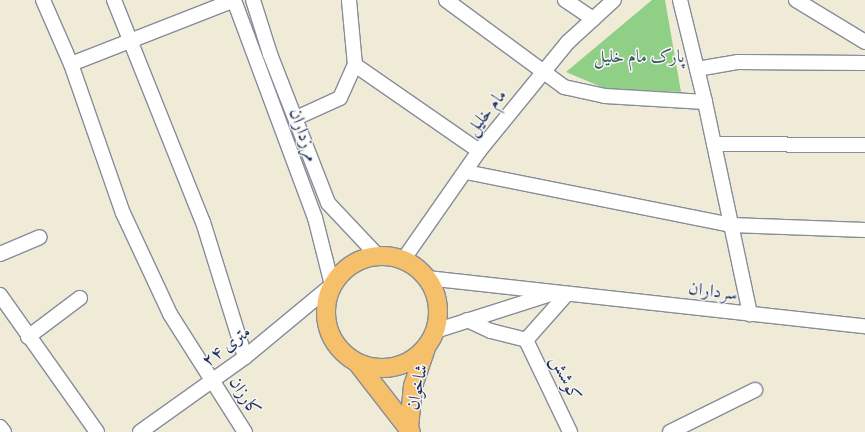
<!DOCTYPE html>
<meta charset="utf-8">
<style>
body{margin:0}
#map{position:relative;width:865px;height:432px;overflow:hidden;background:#f0ebd7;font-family:"EB Garamond",Amiri,serif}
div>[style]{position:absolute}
.green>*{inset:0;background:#90cf86}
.roads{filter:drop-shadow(1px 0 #868d9a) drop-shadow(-1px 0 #868d9a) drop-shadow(0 1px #868d9a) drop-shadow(0 -1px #868d9a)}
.minor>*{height:14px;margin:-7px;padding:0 7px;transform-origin:7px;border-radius:7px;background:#fff}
.major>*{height:18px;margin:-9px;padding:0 9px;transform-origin:9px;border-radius:9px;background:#f6c06b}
.major>.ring{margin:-9px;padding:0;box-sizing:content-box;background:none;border:18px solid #f6c06b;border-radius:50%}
span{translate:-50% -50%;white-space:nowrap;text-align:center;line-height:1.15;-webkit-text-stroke:3px #f6f6f2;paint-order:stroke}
.park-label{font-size:18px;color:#385768}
.street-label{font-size:18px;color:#1b2f5e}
</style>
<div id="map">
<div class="green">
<i style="clip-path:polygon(652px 0,665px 0,681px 92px,606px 89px,566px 72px)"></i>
</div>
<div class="roads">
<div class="minor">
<i style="left:43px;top:0;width:70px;rotate:66.4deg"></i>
<i style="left:71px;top:64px;width:158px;rotate:70.8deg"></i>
<i style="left:123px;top:213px;width:111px;rotate:65deg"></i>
<i style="left:170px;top:314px;width:140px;rotate:57.6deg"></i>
<i style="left:114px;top:0;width:239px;rotate:68.2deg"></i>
<i style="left:203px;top:222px;width:141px;rotate:72.7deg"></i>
<i style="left:253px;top:0;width:57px;rotate:72.5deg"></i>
<i style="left:270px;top:54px;width:160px;rotate:68.7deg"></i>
<i style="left:328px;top:203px;width:73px;rotate:46.7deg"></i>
<i style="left:446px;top:0;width:147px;rotate:36.4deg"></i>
<i style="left:564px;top:87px;width:42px;rotate:12.4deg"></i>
<i style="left:605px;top:96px;width:100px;rotate:3.4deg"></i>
<i style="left:565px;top:0;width:34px;rotate:34deg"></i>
<i style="left:680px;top:0;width:105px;rotate:76.2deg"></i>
<i style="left:705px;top:102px;width:217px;rotate:78deg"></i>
<i style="left:796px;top:0;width:81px;rotate:31.3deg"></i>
<i style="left:71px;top:64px;width:175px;rotate:-21.4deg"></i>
<i style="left:355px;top:65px;width:151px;rotate:34.7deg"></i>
<i style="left:697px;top:69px;width:42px;rotate:-9.7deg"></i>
<i style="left:738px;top:62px;width:127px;rotate:0.5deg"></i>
<i style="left:296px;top:118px;width:48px;rotate:-24.4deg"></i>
<i style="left:340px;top:98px;width:36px;rotate:-66deg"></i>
<i style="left:355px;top:65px;width:65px;rotate:-95.3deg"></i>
<i style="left:714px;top:144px;width:151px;rotate:0.4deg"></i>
<i style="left:466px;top:172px;width:270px;rotate:11.3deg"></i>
<i style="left:731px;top:225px;width:134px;rotate:2.1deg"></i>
<i style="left:0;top:254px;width:43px;rotate:-23deg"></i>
<i style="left:403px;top:260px;width:133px;rotate:-55.1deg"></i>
<i style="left:479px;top:151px;width:141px;rotate:-50.8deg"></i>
<i style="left:568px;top:42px;width:62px;rotate:-42.4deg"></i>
<i style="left:427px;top:278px;width:441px;rotate:6.3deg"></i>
<i style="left:0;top:295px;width:168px;rotate:54.7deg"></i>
<i style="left:467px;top:320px;width:26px;rotate:25deg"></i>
<i style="left:491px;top:331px;width:36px;rotate:14deg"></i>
<i style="left:435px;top:331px;width:122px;rotate:-17.7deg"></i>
<i style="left:28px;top:337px;width:65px;rotate:-36.9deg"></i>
<i style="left:526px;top:340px;width:102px;rotate:64.4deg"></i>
<i style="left:526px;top:340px;width:62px;rotate:-48.3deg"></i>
<i style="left:0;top:427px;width:6px;rotate:51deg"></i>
<i style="left:140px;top:432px;width:129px;rotate:-35.5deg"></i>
<i style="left:245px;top:357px;width:113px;rotate:-39.6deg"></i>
<i style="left:332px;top:285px;width:69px;rotate:-104.2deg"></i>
<i style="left:315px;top:218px;width:233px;rotate:-110.4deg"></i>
<i style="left:670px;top:432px;width:95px;rotate:-26.3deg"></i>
</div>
<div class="major">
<i class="ring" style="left:326px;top:256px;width:94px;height:94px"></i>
<i style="left:358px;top:364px;width:86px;rotate:52.1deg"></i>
<i style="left:409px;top:428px;width:42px;rotate:-84.6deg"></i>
<i style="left:413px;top:386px;width:39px;rotate:-71deg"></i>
</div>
</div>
<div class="park-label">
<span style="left:639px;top:56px">پارک مام خلیل</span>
</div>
<div class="street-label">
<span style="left:486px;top:112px;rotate:-51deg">مام خلیل</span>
<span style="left:304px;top:135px;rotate:70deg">مرزداران</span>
<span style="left:713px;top:291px;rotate:7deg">سرداران</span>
<span style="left:226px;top:346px;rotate:-37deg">۲۴ متری</span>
<span style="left:566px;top:378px;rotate:65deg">کوشش</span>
<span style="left:417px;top:387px;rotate:-78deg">شاخوان</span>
<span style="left:245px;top:396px;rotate:58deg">کارزان</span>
</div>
</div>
